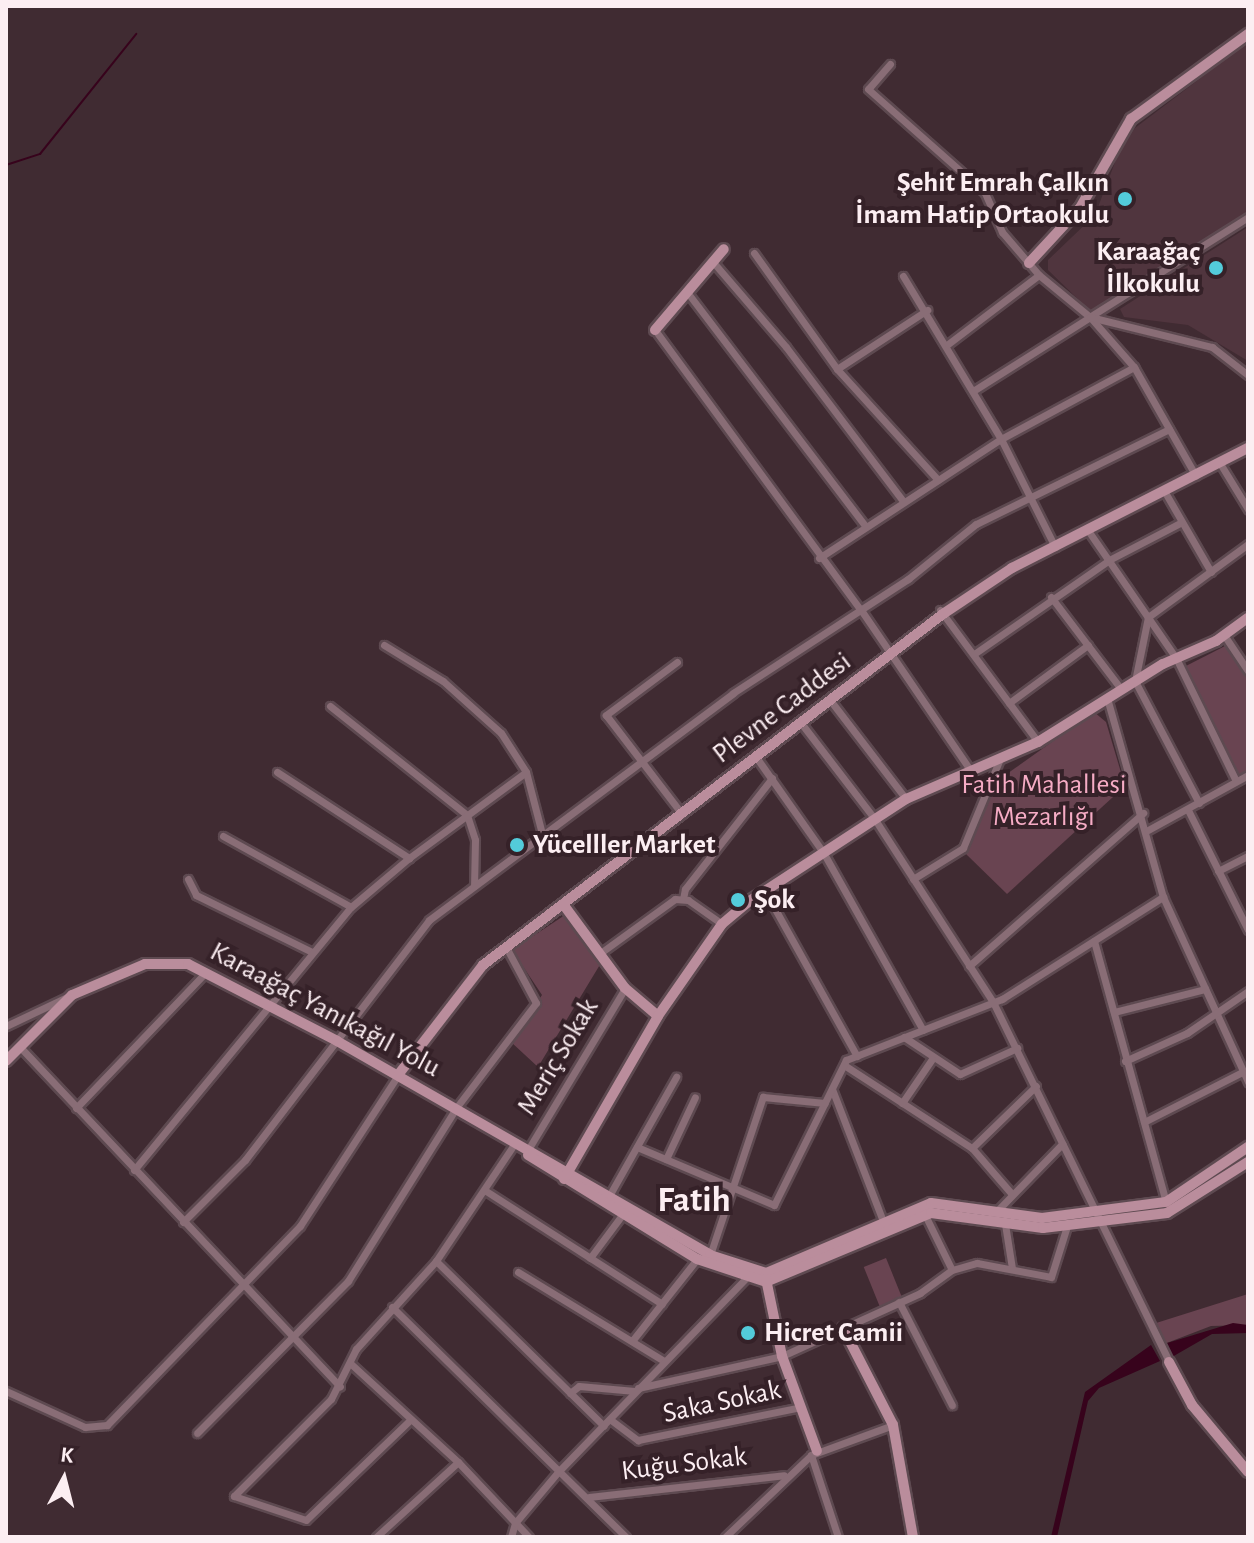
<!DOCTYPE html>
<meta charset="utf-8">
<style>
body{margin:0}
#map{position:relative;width:1254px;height:1543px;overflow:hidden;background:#402b32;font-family:"Alegreya Sans",sans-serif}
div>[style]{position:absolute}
.built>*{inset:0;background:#50353e}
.green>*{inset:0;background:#694451;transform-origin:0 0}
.water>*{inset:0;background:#37031c}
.stream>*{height:2px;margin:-1px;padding:0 1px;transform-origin:1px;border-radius:1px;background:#37031c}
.roads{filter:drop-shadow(2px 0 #5e4a51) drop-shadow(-2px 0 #5e4a51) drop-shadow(0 2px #5e4a51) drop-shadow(0 -2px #5e4a51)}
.street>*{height:7px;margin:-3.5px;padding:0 3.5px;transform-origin:3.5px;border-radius:3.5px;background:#896d76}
.secondary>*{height:10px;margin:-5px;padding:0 5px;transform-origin:5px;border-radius:5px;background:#ba8d9c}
.dots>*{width:22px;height:22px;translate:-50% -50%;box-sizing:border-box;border:4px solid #352128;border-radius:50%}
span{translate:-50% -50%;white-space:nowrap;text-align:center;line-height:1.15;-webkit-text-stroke:8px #352128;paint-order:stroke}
.poi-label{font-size:28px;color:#fceef2;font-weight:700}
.right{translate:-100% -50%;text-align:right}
.left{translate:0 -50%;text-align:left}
.street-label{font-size:28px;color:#fceef2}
.park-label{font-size:28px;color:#f6acc5}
.district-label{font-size:36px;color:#fceef2;font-weight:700}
.frame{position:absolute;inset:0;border:8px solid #fceef2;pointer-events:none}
.north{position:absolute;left:24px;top:1439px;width:80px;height:80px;-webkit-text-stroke:6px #352128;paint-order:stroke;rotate:7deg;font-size:22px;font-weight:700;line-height:32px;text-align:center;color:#fceef2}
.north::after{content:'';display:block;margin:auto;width:28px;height:36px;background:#fceef2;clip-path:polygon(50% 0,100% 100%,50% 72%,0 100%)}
</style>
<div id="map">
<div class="built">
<i style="clip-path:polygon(1248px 42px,1248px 212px,1095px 310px,1088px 309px,1048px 270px,1048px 260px,1095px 215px,1117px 157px,1135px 128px)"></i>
<i style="clip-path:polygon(1248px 227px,1248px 361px,1188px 325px,1124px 317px,1120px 309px)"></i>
</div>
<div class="green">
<i style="clip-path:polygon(1227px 645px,1248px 679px,1248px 771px,1242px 775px,1236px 774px,1182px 668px)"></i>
<i style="clip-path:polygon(1094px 712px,1106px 722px,1125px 786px,1007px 894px,966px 854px,989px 800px,1004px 776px)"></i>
<i style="clip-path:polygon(565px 915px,601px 963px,538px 1067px,511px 1042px,542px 995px,512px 950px)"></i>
<i style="left:886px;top:1258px;width:43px;height:24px;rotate:68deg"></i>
<i style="clip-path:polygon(1248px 1294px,1248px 1325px,1211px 1326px,1164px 1344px,1153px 1324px)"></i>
</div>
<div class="water">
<i style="clip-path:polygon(1233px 1323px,1248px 1325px,1248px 1333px,1212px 1334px,1172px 1357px,1164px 1344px)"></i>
<i style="clip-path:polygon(1151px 1345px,1160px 1361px,1099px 1388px,1088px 1401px,1057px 1537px,1051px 1537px,1085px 1392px)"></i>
</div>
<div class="stream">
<i style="left:6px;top:165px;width:36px;rotate:-18deg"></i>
<i style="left:40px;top:154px;width:154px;rotate:-51.3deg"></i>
</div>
<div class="roads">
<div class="street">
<i style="left:890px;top:64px;width:33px;rotate:131deg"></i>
<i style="left:868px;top:89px;width:157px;rotate:41.6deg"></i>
<i style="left:985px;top:193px;width:43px;rotate:66.4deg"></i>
<i style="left:1002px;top:232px;width:57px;rotate:49.3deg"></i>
<i style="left:1039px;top:275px;width:66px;rotate:39.5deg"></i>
<i style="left:1090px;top:317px;width:67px;rotate:48.7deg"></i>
<i style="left:1134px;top:367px;width:125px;rotate:60.4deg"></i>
<i style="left:754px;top:253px;width:143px;rotate:54.4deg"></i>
<i style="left:837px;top:369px;width:150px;rotate:47.7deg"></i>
<i style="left:713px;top:262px;width:112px;rotate:49.3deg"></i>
<i style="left:786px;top:347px;width:193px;rotate:52.8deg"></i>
<i style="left:903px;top:276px;width:190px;rotate:59deg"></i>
<i style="left:1001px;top:439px;width:121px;rotate:63.4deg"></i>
<i style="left:687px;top:292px;width:295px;rotate:52.7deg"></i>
<i style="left:1091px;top:316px;width:186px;rotate:-32.2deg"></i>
<i style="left:655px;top:330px;width:348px;rotate:53.7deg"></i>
<i style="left:861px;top:610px;width:195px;rotate:55.7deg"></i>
<i style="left:948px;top:344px;width:114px;rotate:-37.2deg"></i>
<i style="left:837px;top:369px;width:108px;rotate:-33.2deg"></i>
<i style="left:973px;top:391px;width:138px;rotate:-32.3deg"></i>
<i style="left:1090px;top:317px;width:126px;rotate:13.8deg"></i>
<i style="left:1212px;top:347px;width:46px;rotate:37.9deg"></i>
<i style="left:1221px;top:465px;width:52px;rotate:58.5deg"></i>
<i style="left:1166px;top:494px;width:90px;rotate:60deg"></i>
<i style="left:1087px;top:529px;width:157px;rotate:55.4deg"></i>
<i style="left:1176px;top:658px;width:137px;rotate:64deg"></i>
<i style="left:819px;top:558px;width:217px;rotate:-33.2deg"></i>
<i style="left:1001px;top:439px;width:151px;rotate:-28.4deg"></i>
<i style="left:1051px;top:597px;width:116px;rotate:52.7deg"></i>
<i style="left:940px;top:610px;width:164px;rotate:53.4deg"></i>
<i style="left:1224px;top:635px;width:43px;rotate:56.3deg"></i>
<i style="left:384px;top:645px;width:69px;rotate:31.4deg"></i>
<i style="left:443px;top:681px;width:78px;rotate:41.9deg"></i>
<i style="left:501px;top:733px;width:46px;rotate:57.3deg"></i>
<i style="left:526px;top:772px;width:64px;rotate:75.5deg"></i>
<i style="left:974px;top:654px;width:165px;rotate:-34.8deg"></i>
<i style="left:1109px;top:560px;width:82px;rotate:-27.5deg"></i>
<i style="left:677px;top:662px;width:89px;rotate:143.3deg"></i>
<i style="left:606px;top:715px;width:125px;rotate:52.5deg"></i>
<i style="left:1107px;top:698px;width:207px;rotate:74.3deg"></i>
<i style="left:1163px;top:897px;width:204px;rotate:65.3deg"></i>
<i style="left:830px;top:700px;width:125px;rotate:52.5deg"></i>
<i style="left:1009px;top:703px;width:98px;rotate:-36.3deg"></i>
<i style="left:330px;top:706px;width:175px;rotate:38.5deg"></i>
<i style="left:467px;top:815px;width:26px;rotate:72deg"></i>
<i style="left:475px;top:840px;width:46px;rotate:91.2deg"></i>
<i style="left:801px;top:723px;width:120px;rotate:52.5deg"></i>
<i style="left:874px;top:818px;width:219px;rotate:57.1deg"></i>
<i style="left:993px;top:1002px;width:401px;rotate:63.9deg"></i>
<i style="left:756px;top:757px;width:116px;rotate:54.8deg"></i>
<i style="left:823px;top:852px;width:204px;rotate:60.7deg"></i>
<i style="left:277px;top:772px;width:158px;rotate:33.1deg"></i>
<i style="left:409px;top:858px;width:145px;rotate:-36.3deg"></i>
<i style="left:1199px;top:803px;width:138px;rotate:-117.7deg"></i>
<i style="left:1135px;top:681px;width:65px;rotate:-78.5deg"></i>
<i style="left:1148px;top:617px;width:124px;rotate:-36.1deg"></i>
<i style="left:1188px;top:810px;width:134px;rotate:63.4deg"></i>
<i style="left:1148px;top:830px;width:114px;rotate:-28.8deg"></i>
<i style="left:223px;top:836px;width:146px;rotate:29deg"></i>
<i style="left:1218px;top:871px;width:34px;rotate:-27deg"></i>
<i style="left:188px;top:879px;width:18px;rotate:63deg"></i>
<i style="left:196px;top:895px;width:129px;rotate:26.2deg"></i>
<i style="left:913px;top:879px;width:59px;rotate:-31.8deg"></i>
<i style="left:963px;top:848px;width:94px;rotate:-67.5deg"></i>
<i style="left:765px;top:891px;width:189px;rotate:60.9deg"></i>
<i style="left:683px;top:899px;width:10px;rotate:-79deg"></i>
<i style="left:685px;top:889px;width:141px;rotate:-51.9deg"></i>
<i style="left:1094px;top:941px;width:271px;rotate:74.6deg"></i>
<i style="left:599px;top:954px;width:94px;rotate:-35.9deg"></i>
<i style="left:675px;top:899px;width:13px;rotate:4deg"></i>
<i style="left:688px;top:900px;width:42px;rotate:35.2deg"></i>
<i style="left:969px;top:966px;width:232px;rotate:-41.3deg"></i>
<i style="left:1114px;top:1012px;width:94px;rotate:-14.2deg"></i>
<i style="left:6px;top:1026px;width:65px;rotate:-25.4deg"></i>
<i style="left:904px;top:1037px;width:67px;rotate:33.5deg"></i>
<i style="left:960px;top:1074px;width:63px;rotate:-24.5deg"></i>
<i style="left:21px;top:1048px;width:465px;rotate:46.7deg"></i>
<i style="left:1125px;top:1061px;width:68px;rotate:-24.3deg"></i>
<i style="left:1187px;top:1033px;width:74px;rotate:-34.5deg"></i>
<i style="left:844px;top:1065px;width:153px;rotate:33deg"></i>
<i style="left:972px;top:1148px;width:60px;rotate:49.1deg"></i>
<i style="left:832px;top:1089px;width:142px;rotate:68.9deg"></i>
<i style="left:902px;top:1103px;width:53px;rotate:-55.7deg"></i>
<i style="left:76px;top:1108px;width:187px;rotate:-46.3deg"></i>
<i style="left:1144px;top:1122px;width:110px;rotate:-27deg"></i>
<i style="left:637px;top:1147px;width:149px;rotate:22.9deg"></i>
<i style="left:774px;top:1205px;width:162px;rotate:-63.6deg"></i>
<i style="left:846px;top:1060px;width:168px;rotate:-21.4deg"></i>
<i style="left:1002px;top:999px;width:191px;rotate:-32.4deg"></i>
<i style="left:529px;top:1148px;width:187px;rotate:-59deg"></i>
<i style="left:972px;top:1148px;width:89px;rotate:-44.1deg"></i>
<i style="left:666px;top:1159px;width:68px;rotate:-64.9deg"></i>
<i style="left:134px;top:1170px;width:341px;rotate:-50.5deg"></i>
<i style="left:351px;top:907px;width:76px;rotate:-40.2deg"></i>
<i style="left:486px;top:1191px;width:209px;rotate:32.7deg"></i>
<i style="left:609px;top:1196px;width:137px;rotate:-60.6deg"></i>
<i style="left:994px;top:1214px;width:98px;rotate:-45.8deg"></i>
<i style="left:925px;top:1215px;width:61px;rotate:63.9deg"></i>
<i style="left:183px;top:1222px;width:88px;rotate:-45deg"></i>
<i style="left:245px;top:1160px;width:302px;rotate:-52.5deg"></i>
<i style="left:429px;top:920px;width:379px;rotate:-36.7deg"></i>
<i style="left:733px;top:693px;width:209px;rotate:-33.1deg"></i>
<i style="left:908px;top:579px;width:87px;rotate:-39deg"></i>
<i style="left:976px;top:524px;width:215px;rotate:-26.2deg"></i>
<i style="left:1005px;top:1224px;width:45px;rotate:81deg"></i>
<i style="left:710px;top:1255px;width:167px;rotate:-71.5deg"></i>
<i style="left:763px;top:1097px;width:62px;rotate:5.5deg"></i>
<i style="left:590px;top:1258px;width:54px;rotate:-53.3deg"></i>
<i style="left:436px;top:1261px;width:235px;rotate:44.5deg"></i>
<i style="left:518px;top:1272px;width:171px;rotate:31.4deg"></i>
<i style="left:899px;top:1302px;width:116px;rotate:62.8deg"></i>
<i style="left:392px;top:1307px;width:328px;rotate:44.5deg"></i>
<i style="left:632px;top:1341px;width:105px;rotate:-51.6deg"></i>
<i style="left:350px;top:1363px;width:147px;rotate:42.5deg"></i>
<i style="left:458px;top:1462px;width:103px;rotate:46.6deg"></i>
<i style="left:638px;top:1388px;width:148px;rotate:-12.5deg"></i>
<i style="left:782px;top:1356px;width:152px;rotate:-24.5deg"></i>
<i style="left:920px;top:1293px;width:39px;rotate:-36deg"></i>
<i style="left:952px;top:1270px;width:26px;rotate:-16deg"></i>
<i style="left:977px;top:1263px;width:75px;rotate:10.7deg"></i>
<i style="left:1051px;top:1277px;width:53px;rotate:-72.6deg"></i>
<i style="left:6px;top:1391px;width:87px;rotate:24.5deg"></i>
<i style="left:85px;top:1427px;width:22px;rotate:-5deg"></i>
<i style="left:107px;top:1425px;width:277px;rotate:-45.9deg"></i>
<i style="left:300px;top:1226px;width:180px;rotate:-57deg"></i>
<i style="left:570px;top:1393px;width:11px;rotate:-38deg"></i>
<i style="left:579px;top:1386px;width:56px;rotate:5.1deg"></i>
<i style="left:410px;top:1420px;width:144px;rotate:136.1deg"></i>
<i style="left:306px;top:1520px;width:76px;rotate:-161.6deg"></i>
<i style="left:234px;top:1496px;width:137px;rotate:-45deg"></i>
<i style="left:331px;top:1399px;width:56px;rotate:-63.4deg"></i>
<i style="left:356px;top:1349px;width:119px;rotate:-47.7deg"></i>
<i style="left:436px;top:1261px;width:138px;rotate:-56.2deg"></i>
<i style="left:611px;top:1420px;width:34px;rotate:37deg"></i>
<i style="left:638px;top:1440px;width:166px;rotate:-11.4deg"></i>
<i style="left:197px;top:1433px;width:214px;rotate:-45.2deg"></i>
<i style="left:348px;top:1281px;width:204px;rotate:-58deg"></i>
<i style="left:456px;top:1108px;width:132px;rotate:-52.7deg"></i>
<i style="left:536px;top:1003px;width:64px;rotate:-118.2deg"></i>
<i style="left:811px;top:1455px;width:86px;rotate:71.8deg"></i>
<i style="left:589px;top:1497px;width:196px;rotate:-6.4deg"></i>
<i style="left:376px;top:1537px;width:111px;rotate:-42.4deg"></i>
<i style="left:511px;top:1537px;width:15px;rotate:-74deg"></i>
<i style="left:515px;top:1523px;width:67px;rotate:-49.9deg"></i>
<i style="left:558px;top:1472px;width:277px;rotate:-45.9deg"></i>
<i style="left:725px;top:1537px;width:119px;rotate:-43.6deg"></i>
<i style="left:811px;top:1455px;width:87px;rotate:-20.1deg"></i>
</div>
<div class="secondary">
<i style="left:1029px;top:263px;width:75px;rotate:-47.2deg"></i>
<i style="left:1080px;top:208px;width:103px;rotate:-60.2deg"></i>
<i style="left:1131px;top:119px;width:145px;rotate:-36deg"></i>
<i style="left:655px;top:330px;width:106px;rotate:-49.6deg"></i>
<i style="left:563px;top:904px;width:104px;rotate:53.6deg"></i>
<i style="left:625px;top:988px;width:43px;rotate:40.3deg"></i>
<i style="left:6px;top:1061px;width:93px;rotate:-45deg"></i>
<i style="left:72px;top:995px;width:79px;rotate:-23deg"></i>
<i style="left:145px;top:964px;width:43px"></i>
<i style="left:188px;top:964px;width:168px;rotate:27.3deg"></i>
<i style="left:337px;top:1041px;width:430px;rotate:29.8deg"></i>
<i style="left:710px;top:1255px;width:59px;rotate:17.8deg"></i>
<i style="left:766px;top:1273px;width:179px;rotate:-23deg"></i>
<i style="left:931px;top:1203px;width:112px;rotate:7.7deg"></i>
<i style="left:1042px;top:1218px;width:125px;rotate:-7.4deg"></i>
<i style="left:1166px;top:1202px;width:99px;rotate:-33.9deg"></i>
<i style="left:398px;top:1075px;width:139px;rotate:-52.3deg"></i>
<i style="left:483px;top:965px;width:579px;rotate:-37.35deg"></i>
<i style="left:943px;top:614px;width:83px;rotate:-33.7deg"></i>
<i style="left:1012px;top:568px;width:265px;rotate:-27deg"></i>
<i style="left:528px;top:1155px;width:198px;rotate:31.6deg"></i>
<i style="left:697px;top:1259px;width:73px;rotate:18.4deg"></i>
<i style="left:766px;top:1282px;width:179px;rotate:-22.7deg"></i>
<i style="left:931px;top:1213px;width:113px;rotate:7.6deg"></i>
<i style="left:1043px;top:1228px;width:125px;rotate:-6.9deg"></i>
<i style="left:1167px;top:1213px;width:96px;rotate:-32.2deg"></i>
<i style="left:564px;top:1179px;width:188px;rotate:-60deg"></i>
<i style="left:658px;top:1016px;width:112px;rotate:-55.2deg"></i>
<i style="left:722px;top:924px;width:34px;rotate:-40deg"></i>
<i style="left:748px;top:902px;width:189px;rotate:-33.1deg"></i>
<i style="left:906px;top:799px;width:144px;rotate:-23.4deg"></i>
<i style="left:1038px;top:742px;width:147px;rotate:-32deg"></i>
<i style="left:1163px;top:664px;width:58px;rotate:-23.5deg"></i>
<i style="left:1216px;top:641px;width:39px;rotate:-36deg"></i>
<i style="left:766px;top:1279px;width:79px;rotate:78.3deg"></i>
<i style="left:782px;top:1356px;width:101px;rotate:69.8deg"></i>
<i style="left:843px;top:1328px;width:109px;rotate:62.7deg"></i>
<i style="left:893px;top:1425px;width:114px;rotate:79.9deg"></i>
<i style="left:1169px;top:1362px;width:49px;rotate:61.9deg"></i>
<i style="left:1192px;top:1405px;width:87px;rotate:50.1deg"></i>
</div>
</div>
<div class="dots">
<i style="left:1125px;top:199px;background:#53cbda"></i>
<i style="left:1216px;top:268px;background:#53cbda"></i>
<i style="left:517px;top:845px;background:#53cbda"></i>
<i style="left:738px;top:900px;background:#53cbda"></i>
<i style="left:748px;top:1333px;background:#53cbda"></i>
</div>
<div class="poi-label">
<span class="right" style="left:1109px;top:199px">Şehit Emrah Çalkın<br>İmam Hatip Ortaokulu</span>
<span class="right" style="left:1200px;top:268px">Karaağaç<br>İlkokulu</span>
<span class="left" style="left:533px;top:845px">Yücelller Market</span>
<span class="left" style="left:754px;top:900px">Şok</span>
<span class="left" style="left:764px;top:1333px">Hicret Camii</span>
</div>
<div class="street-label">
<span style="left:782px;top:708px;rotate:-37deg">Plevne Caddesi</span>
<span style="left:325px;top:1010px;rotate:28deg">Karaağaç Yanıkağıl Yolu</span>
<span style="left:558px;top:1057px;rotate:-59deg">Meriç Sokak</span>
<span style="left:722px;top:1402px;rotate:-12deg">Saka Sokak</span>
<span style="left:684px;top:1464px;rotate:-7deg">Kuğu Sokak</span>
</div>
<div class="park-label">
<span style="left:1044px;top:801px">Fatih Mahallesi<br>Mezarlığı</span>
</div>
<div class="district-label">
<span style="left:694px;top:1201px">Fatih</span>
</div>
<div class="frame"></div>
<div class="north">K</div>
</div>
